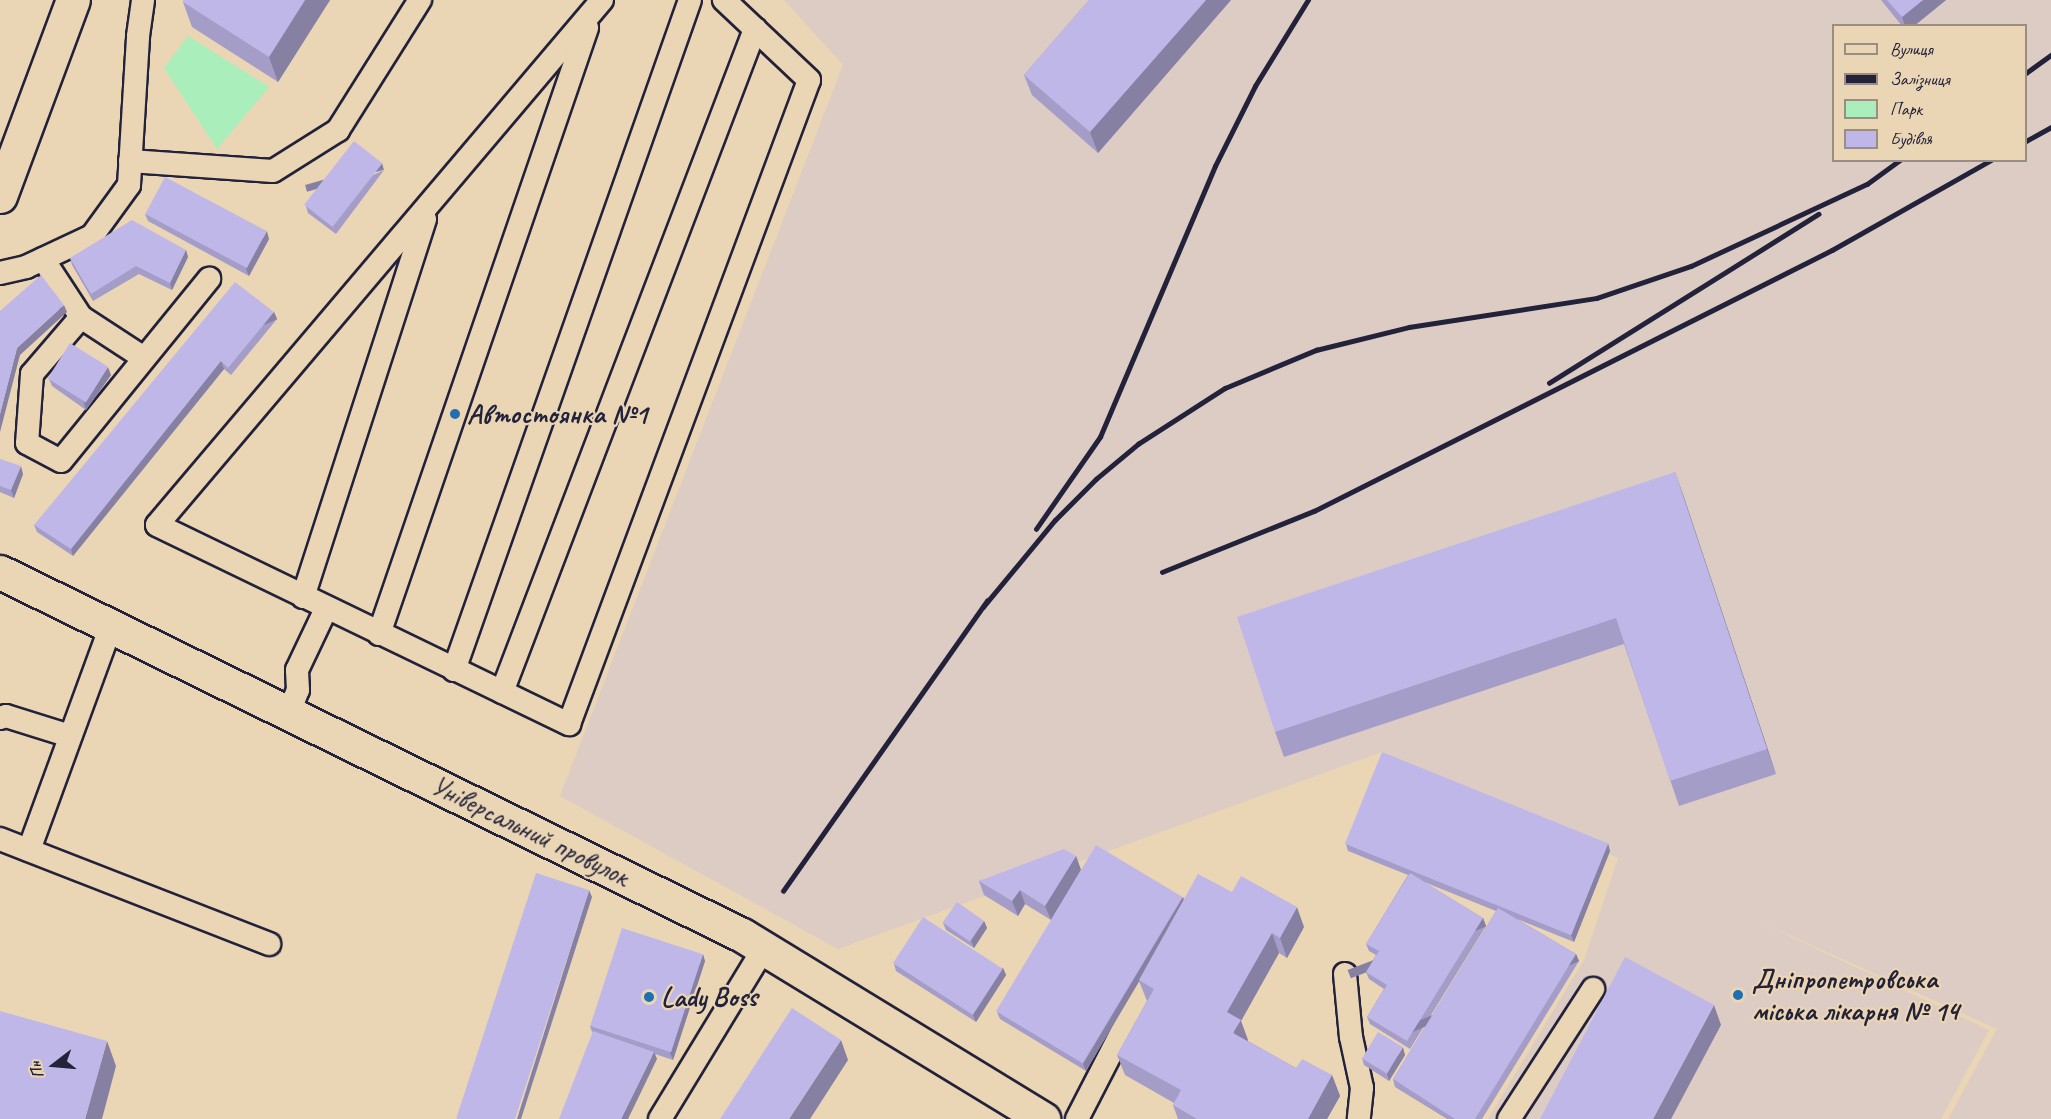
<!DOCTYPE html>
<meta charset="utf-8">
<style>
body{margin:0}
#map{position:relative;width:2051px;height:1119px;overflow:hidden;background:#ead5b4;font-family:Caveat,sans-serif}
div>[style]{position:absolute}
.built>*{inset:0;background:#ddccc4}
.green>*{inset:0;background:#aaefbb}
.roads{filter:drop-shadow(2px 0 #22223b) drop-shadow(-2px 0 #22223b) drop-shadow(0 2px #22223b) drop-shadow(0 -2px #22223b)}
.lane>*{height:22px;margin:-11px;padding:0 11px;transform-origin:11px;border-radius:11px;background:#ead5b4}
.street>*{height:33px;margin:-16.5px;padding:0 16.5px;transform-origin:16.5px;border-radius:16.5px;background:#ead5b4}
.rail>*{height:4.5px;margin:-2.25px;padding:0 2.25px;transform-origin:2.25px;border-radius:2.25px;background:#22223b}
.wall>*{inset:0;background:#a49dc8}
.shaded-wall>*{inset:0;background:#8680a2;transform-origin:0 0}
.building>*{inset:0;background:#bfb7e8;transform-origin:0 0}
.dots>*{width:16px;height:16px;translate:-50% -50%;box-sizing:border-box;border:3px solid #ead5b4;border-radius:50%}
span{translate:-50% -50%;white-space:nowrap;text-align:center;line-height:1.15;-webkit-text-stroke:4.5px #ead5b4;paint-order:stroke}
.poi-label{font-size:28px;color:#22223b;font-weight:700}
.left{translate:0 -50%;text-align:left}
.street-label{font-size:28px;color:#22223b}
.legend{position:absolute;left:1832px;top:24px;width:195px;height:138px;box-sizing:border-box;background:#ead5b4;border:2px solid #9a8d84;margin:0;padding:8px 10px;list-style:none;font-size:18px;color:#22223b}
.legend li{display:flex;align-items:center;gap:12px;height:30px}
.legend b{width:30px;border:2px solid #9a8d84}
.north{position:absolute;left:24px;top:1035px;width:60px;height:60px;-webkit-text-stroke:4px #ead5b4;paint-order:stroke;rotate:254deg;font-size:16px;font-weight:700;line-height:24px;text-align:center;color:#22223b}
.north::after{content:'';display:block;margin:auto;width:21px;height:27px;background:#22223b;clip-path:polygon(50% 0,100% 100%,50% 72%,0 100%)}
</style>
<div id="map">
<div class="built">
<i style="clip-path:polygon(evenodd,784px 0,2051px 0,2051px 1119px,1948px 1119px,1997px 1029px,1749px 917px,1989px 1030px,1941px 1119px,1488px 1119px,1584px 960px,1618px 858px,1382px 752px,838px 949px,560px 796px,843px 65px,784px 0,1834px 26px,2026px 26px,2026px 160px,1834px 160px,1834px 26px)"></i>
</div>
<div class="green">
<i style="clip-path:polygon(188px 36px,269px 87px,217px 149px,164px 68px)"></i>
</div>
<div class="roads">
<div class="lane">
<i style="left:602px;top:0;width:688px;rotate:130.29deg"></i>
<i style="left:157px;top:525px;width:458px;rotate:25.8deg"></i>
<i style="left:569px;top:724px;width:687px;rotate:-69.56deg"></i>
<i style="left:809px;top:80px;width:117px;rotate:-136.7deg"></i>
<i style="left:130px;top:161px;width:143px;rotate:4deg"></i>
<i style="left:273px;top:171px;width:77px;rotate:-32.2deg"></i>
<i style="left:338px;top:130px;width:154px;rotate:-57.8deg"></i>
<i style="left:43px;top:259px;width:69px;rotate:56.8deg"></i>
<i style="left:81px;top:317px;width:75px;rotate:130.7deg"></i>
<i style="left:32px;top:374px;width:69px;rotate:94.1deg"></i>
<i style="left:27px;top:443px;width:38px;rotate:28deg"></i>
<i style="left:61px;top:461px;width:235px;rotate:-50.9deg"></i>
<i style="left:0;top:273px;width:27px;rotate:-13deg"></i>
<i style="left:26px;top:267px;width:73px;rotate:-25.2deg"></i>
<i style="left:92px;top:236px;width:63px;rotate:-54deg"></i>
<i style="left:129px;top:185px;width:149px;rotate:-86.5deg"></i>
<i style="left:138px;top:36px;width:36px;rotate:-82deg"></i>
<i style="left:81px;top:317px;width:75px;rotate:33.1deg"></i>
<i style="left:303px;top:597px;width:397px;rotate:-72.1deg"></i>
<i style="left:379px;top:634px;width:641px;rotate:-71.06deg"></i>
<i style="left:454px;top:670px;width:710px;rotate:-70.6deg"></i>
<i style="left:502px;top:692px;width:710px;rotate:-69.11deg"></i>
<i style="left:289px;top:713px;width:25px;rotate:-69deg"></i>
<i style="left:298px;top:690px;width:20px;rotate:-93deg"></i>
<i style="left:297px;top:670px;width:68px;rotate:-64.6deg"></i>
<i style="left:0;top:718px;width:6px;rotate:-18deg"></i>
<i style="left:6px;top:716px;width:67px;rotate:17.4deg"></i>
<i style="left:0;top:839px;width:289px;rotate:21.3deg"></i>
<i style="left:29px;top:850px;width:239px;rotate:-69.9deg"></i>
<i style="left:1345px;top:974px;width:63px;rotate:84.6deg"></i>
<i style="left:1351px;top:1037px;width:52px;rotate:77.8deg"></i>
<i style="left:1362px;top:1088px;width:31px;rotate:96deg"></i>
<i style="left:660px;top:1119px;width:200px;rotate:-58.7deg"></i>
<i style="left:1077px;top:1119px;width:151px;rotate:-62.8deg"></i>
<i style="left:1509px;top:1119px;width:155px;rotate:-57.1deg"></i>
</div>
<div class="street">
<i style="left:0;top:196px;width:209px;rotate:-69.6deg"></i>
<i style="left:0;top:572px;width:826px;rotate:26.07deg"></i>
<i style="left:742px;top:935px;width:353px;rotate:31.4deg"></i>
</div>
</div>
<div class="rail">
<i style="left:2026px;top:73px;width:31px;rotate:-36deg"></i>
<i style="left:2026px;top:141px;width:29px;rotate:-29deg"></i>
<i style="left:1549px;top:383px;width:318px;rotate:-32.1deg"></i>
<i style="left:1036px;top:529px;width:112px;rotate:-55.2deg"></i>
<i style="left:1100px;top:437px;width:294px;rotate:-67deg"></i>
<i style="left:1215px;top:166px;width:89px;rotate:-63.4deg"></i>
<i style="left:1255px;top:86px;width:101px;rotate:-58.4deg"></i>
<i style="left:1162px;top:572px;width:164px;rotate:-21.9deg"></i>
<i style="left:1314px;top:511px;width:580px;rotate:-26.74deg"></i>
<i style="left:1832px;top:250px;width:183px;rotate:-29.5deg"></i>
<i style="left:983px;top:607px;width:113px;rotate:-50.4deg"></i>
<i style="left:1055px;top:520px;width:58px;rotate:-45deg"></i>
<i style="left:1096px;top:479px;width:55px;rotate:-39.8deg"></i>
<i style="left:1138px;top:444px;width:103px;rotate:-32.8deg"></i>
<i style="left:1225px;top:388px;width:99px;rotate:-22.7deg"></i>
<i style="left:1316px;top:350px;width:96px;rotate:-13.9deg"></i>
<i style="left:1409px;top:327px;width:190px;rotate:-8.8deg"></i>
<i style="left:1597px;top:298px;width:99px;rotate:-18.8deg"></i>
<i style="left:1691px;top:266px;width:194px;rotate:-25deg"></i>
<i style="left:1867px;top:184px;width:41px;rotate:-36deg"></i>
<i style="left:783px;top:891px;width:355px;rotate:-54.9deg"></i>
</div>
<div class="wall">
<i style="clip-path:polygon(184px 0,330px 0,278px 82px,192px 27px,183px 2px)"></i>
<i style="clip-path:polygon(1089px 0,1231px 0,1098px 153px,1032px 95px,1024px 75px)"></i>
<i style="clip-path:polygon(1881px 0,1946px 0,1914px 26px,1902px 26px)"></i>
<i style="clip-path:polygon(384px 170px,336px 234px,308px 213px,306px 206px)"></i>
<i style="clip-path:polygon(145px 214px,269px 239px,249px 276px,148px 221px)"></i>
<i style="clip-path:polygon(186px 250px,188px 257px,172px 290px,139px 274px,93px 301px,72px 265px,70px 258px)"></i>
<i style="clip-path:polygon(274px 312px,277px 319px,231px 375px,224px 369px,73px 556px,37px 532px,34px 525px)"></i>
<i style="clip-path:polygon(111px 375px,86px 410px,52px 386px,49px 379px)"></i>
<i style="clip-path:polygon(0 459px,23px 474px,14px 498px,0 492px)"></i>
<i style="clip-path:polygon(1675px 472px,1776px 774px,1679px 806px,1624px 644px,1284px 757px,1275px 732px)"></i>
<i style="clip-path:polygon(1346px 844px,1610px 851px,1574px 942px,1517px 919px,1576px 954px,1579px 961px,1482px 1119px,1447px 1119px,1395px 1087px,1393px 1079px,1496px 911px,1424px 882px,1483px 918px,1486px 926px,1410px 1049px,1370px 1024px,1367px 1017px,1384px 989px,1369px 979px,1366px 972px,1376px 955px,1369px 951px,1366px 944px,1408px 875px,1348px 851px)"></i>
<i style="clip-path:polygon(1076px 856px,1081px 870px,1051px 920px,1025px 904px,1018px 916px,984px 895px,979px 881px)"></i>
<i style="clip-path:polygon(1232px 892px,1304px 927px,1287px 958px,1279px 953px,1241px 1021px,1248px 1041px,1296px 1068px,1332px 1075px,1340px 1096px,1327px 1119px,1178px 1119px,1173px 1105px,1174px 1103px,1125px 1075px,1117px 1055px,1147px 1001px,1139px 981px,1086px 1071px,1000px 1019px,997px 1012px,1183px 897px,1184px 900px)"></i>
<i style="clip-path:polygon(984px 921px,987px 928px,974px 948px,946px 930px,943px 923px)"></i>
<i style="clip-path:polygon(705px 961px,673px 1060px,655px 1054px,657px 1059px,592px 1032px,590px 1026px)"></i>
<i style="clip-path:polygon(894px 964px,1003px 968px,1006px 975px,976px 1022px,896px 971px)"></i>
<i style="clip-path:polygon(1405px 1055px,1389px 1081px,1364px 1065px,1362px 1058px)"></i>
</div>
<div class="shaded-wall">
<i style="clip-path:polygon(305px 0,330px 0,278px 82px,269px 57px)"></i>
<i style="clip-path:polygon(1206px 0,1231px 0,1098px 153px,1090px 132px)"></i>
<i style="clip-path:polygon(1923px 0,1946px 0,1914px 26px,1905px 26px,1902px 17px)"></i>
<i style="left:382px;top:163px;width:7px;height:80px;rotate:74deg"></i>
<i style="clip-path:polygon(267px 231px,269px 239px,249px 276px,246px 269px)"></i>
<i style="clip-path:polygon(186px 250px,188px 257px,172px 290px,170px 283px)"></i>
<i style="clip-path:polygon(64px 305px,67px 312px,20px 355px,0 432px,0 414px,17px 348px)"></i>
<i style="left:274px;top:312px;width:8px;height:72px;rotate:67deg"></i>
<i style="clip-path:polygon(221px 361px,224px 369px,73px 556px,71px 549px)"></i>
<i style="clip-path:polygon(108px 367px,111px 375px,86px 410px,84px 403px)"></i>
<i style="clip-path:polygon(21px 466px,23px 474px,14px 498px,11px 490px)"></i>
<i style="clip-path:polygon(1675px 472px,1684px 497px,1776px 774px,1767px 749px)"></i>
<i style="clip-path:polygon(1608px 843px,1610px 851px,1574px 942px,1571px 935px)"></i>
<i style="clip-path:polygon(1076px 856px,1081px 870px,1051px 920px,1045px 906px)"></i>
<i style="clip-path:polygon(589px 890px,592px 897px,521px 1119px,517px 1119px)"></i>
<i style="clip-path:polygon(1020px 890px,1025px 904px,1018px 916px,1012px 901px)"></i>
<i style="clip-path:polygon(1183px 897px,1185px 904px,1086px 1071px,1083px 1064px)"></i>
<i style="clip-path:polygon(1297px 907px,1304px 927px,1287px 958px,1280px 938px)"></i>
<i style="left:1483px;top:918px;width:9px;height:145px;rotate:69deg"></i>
<i style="clip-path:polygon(984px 921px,987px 928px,974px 948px,971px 941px)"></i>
<i style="clip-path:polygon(1272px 933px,1279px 953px,1241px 1021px,1248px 1040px,1241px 1053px,1227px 1012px)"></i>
<i style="clip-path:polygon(703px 954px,705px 961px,673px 1060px,670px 1053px)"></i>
<i style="left:1576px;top:954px;width:8px;height:193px;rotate:67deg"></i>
<i style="clip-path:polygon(1003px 968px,1006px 975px,976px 1022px,973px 1015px)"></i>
<i style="clip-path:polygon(1714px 1005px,1721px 1025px,1671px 1119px,1653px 1119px)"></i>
<i style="clip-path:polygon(841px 1040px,848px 1060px,810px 1119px,789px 1119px)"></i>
<i style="clip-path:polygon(107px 1041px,116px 1066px,102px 1119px,85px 1119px)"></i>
<i style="clip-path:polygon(1403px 1047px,1405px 1055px,1389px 1081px,1387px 1074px)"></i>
<i style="clip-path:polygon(654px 1052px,657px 1059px,628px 1119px,621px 1119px)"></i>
<i style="clip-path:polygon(1332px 1075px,1340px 1096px,1327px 1119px,1308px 1119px)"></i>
</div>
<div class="building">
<i style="clip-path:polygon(184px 0,305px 0,269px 57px,183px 2px)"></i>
<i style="clip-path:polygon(1089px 0,1206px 0,1090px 132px,1024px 75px)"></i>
<i style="clip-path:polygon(1887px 0,1923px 0,1902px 17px)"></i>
<i style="left:354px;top:141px;width:36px;height:81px;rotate:38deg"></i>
<i style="left:165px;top:177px;width:115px;height:42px;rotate:28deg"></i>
<i style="clip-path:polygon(132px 220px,186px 250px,170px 283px,136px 266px,91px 294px,70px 258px)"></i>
<i style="clip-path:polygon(41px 275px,64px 305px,17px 348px,0 414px,0 311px)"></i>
<i style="clip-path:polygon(235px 282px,274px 312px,228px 368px,221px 361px,71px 549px,34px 525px)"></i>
<i style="left:70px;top:343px;width:45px;height:42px;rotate:32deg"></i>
<i style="clip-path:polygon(0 459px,21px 466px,11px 490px,0 486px)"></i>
<i style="clip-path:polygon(1675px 472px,1767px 749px,1670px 781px,1616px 618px,1275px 732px,1237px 617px)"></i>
<i style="left:1382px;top:752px;width:244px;height:99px;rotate:22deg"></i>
<i style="left:1096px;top:845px;width:101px;height:194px;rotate:31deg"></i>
<i style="clip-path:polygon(1064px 849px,1076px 856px,1045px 906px,1020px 890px,1012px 901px,979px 881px)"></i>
<i style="left:536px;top:873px;width:56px;height:258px;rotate:18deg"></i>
<i style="clip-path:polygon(1410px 873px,1483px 918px,1407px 1041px,1367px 1017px,1387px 985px,1366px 972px,1379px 951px,1366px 944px)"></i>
<i style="clip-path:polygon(1198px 874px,1232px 892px,1241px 876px,1297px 907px,1280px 938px,1272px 933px,1227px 1012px,1241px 1020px,1233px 1033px,1296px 1068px,1302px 1059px,1332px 1075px,1308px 1119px,1197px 1119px,1173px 1105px,1181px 1090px,1117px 1055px,1154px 989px,1139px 980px)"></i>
<i style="left:957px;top:902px;width:33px;height:25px;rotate:35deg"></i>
<i style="clip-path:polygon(1498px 908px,1576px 954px,1475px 1119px,1455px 1119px,1393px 1079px)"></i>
<i style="left:923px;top:917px;width:95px;height:55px;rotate:33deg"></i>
<i style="left:622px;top:928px;width:85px;height:103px;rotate:18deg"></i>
<i style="clip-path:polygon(1625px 957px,1714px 1005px,1653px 1119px,1540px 1119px)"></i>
<i style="clip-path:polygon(792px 1008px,841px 1040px,789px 1119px,720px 1119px)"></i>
<i style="clip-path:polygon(0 1011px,107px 1041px,85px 1119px,0 1119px)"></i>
<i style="clip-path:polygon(593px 1031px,654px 1052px,621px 1119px,559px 1119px)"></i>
<i style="left:1378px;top:1032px;width:29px;height:31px;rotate:31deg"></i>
</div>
<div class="dots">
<i style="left:455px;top:414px;background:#1f6fb2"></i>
<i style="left:1738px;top:995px;background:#1f6fb2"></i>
<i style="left:649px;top:997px;background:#1f6fb2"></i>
</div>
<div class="poi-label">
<span class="left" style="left:467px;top:414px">Автостоянка №1</span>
<span class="left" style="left:1752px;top:995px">Дніпропетровська<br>міська лікарня № 14</span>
<span class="left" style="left:661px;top:997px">Lady Boss</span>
</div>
<div class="street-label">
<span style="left:530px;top:831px;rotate:26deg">Універсальний провулок</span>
</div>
<ul class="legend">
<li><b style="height:8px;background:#ead5b4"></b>Вулиця</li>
<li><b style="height:8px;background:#22223b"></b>Залізниця</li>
<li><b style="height:16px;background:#aaefbb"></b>Парк</li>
<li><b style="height:16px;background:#bfb7e8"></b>Будівля</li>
</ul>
<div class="north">Пн</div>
</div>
